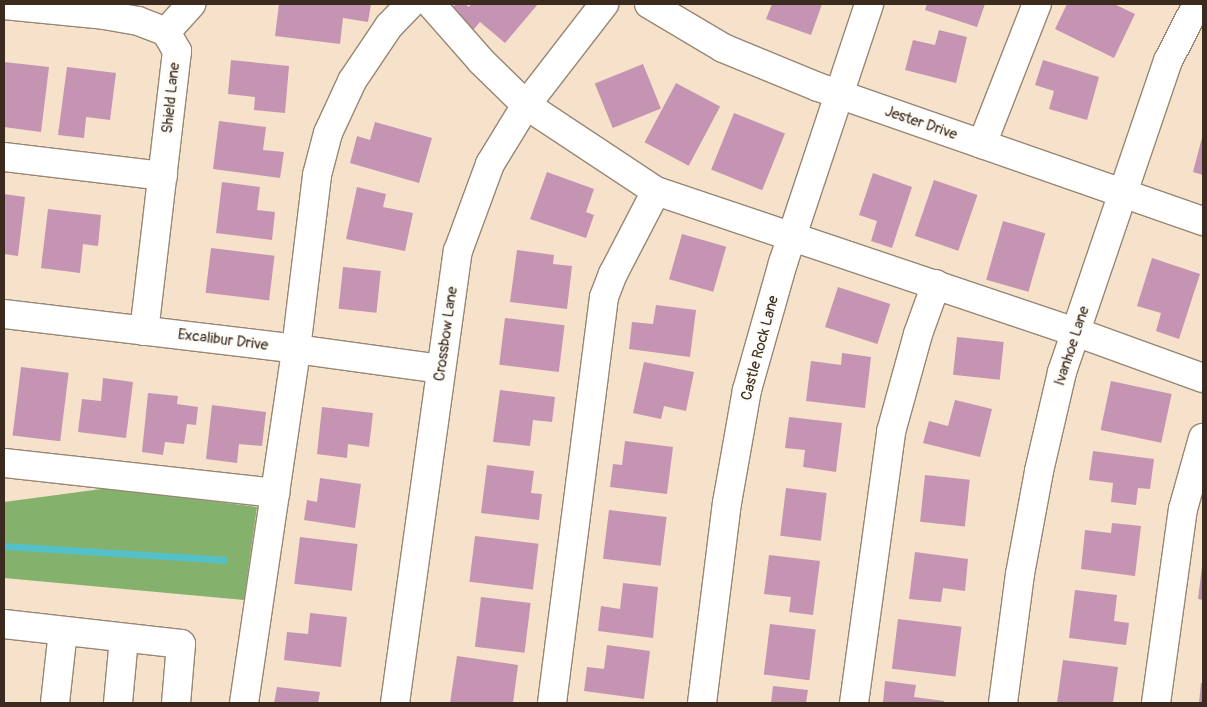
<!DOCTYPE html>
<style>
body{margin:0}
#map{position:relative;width:1207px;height:707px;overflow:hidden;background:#f6e2cb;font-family:Pangolin,sans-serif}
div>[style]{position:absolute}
.forest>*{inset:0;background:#84b26c}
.stream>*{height:7px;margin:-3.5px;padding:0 3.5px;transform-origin:3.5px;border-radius:3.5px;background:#54c1c9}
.building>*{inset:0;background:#c494b2;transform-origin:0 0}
.roads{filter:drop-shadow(1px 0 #988674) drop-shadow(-1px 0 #988674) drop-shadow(0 1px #988674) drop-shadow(0 -1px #988674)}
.minor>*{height:28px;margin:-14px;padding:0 14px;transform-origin:14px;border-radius:14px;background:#fff}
span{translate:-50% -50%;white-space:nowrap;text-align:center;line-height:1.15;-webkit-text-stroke:4.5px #fdfcf7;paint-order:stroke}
.street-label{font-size:15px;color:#3b2a1e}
.frame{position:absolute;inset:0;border:5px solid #3b2a1e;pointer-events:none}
</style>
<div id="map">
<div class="forest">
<i style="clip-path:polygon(109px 488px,257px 507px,244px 600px,4px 578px,4px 502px)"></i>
</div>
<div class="stream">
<i style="left:4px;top:546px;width:220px;rotate:3.6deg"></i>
</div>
<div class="building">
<i style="clip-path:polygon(279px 4px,371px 4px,368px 22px,343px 18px,340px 44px,275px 36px)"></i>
<i style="clip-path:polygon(456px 4px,465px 4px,469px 7px,471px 4px,538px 4px,505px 43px,480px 22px,469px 35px,446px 15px)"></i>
<i style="clip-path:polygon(772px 4px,822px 4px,811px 35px,766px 19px)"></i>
<i style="clip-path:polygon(927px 4px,985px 4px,977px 27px,925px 10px)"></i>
<i style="clip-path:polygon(1067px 4px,1114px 4px,1135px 14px,1114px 58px,1055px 29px)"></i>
<i style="clip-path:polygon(939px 30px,967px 37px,956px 83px,905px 70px,913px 40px,935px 45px)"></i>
<i style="clip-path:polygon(231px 60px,289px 66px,285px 113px,254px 110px,255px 97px,228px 94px)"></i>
<i style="clip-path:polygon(1043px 60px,1099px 77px,1087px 120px,1049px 109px,1054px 91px,1035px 85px)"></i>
<i style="clip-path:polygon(4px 62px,49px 67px,41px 132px,4px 127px)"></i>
<i style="left:643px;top:64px;width:48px;height:52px;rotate:68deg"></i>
<i style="clip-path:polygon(67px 67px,116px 73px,110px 120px,86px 117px,84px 138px,58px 135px)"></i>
<i style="left:676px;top:83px;width:50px;height:67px;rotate:28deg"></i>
<i style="left:734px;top:113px;width:55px;height:61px;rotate:22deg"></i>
<i style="clip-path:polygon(219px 121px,266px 127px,263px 150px,284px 152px,280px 178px,213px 169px)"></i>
<i style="clip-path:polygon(375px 122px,432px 138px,419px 183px,350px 163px,357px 136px,370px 140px)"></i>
<i style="clip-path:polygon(1203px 134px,1203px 175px,1193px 172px)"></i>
<i style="clip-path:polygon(547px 172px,594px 189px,586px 212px,594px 215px,586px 238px,530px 219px)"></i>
<i style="clip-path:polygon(873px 173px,912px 187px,892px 248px,871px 241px,877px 221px,859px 215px)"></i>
<i style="left:934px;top:180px;width:46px;height:59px;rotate:19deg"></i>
<i style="clip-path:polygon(222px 182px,260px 187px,257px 210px,275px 212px,272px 240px,216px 233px)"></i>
<i style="clip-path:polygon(357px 187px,386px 194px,383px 207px,413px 213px,405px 251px,346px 239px)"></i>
<i style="clip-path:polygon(4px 194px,25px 197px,18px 256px,4px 254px)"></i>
<i style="clip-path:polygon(48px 209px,101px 215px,98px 246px,83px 244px,80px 273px,41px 268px)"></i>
<i style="left:1003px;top:221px;width:44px;height:61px;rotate:16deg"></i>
<i style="left:682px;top:234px;width:46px;height:47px;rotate:16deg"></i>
<i style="left:211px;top:248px;width:64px;height:45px;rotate:7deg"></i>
<i style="clip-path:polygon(517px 250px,554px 255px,553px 264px,572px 266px,567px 309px,510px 302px)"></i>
<i style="clip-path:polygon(1152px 258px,1200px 274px,1179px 339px,1156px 331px,1161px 313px,1137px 306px)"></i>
<i style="left:343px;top:267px;width:38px;height:42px;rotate:6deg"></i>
<i style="left:838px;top:287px;width:55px;height:42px;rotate:18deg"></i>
<i style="clip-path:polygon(656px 305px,696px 310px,690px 357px,629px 349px,632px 322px,653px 324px)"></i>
<i style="left:505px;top:318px;width:60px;height:47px;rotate:7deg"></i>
<i style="left:957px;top:337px;width:47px;height:38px;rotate:6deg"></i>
<i style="clip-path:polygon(842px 353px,871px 357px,865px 408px,806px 401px,811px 361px,841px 365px)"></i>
<i style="clip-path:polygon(644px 362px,694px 372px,686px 411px,664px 406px,661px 419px,633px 413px)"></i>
<i style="left:21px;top:367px;width:48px;height:69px;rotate:7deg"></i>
<i style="clip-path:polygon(103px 378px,133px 382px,126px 438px,78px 432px,82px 399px,101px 401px)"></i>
<i style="left:1111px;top:381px;width:62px;height:50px;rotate:12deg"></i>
<i style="clip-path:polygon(500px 390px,555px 397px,552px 422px,533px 420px,530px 446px,493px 442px)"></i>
<i style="clip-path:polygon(148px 393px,178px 396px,177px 404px,198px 407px,196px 425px,187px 424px,184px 444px,165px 442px,163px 455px,142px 452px)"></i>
<i style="clip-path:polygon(955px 400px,992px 409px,980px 457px,923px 443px,929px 421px,948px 426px)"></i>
<i style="clip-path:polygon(212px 405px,266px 412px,262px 446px,239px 444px,237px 463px,206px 459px)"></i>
<i style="clip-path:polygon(322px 407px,373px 413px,369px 447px,348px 444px,347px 458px,317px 454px)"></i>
<i style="clip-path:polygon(789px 417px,842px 423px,836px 472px,803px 467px,805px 450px,785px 448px)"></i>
<i style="clip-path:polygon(625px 441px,673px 447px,667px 494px,610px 487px,613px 464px,622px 465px)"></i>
<i style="clip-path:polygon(1093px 451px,1154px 459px,1150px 489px,1138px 488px,1136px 505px,1111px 502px,1113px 483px,1089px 480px)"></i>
<i style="clip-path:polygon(487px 465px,534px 471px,531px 493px,542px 494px,539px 520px,481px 513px)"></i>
<i style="left:925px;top:475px;width:45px;height:47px;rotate:6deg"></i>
<i style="clip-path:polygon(320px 478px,361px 484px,355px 528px,304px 520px,307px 500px,317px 502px)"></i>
<i style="left:786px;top:488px;width:41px;height:48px;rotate:7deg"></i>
<i style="left:609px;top:510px;width:58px;height:49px;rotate:7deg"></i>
<i style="clip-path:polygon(1112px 523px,1141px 526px,1135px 576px,1081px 569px,1085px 530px,1111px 533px)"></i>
<i style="left:475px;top:536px;width:64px;height:46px;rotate:7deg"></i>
<i style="left:300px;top:537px;width:58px;height:47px;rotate:7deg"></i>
<i style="clip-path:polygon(915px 552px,968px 559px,965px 591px,943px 588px,941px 602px,909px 599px)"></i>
<i style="clip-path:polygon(769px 555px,820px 561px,813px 615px,789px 612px,791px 597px,764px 594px)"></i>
<i style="clip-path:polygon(1202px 567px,1203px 567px,1203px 600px,1198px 599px)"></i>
<i style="clip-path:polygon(623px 583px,658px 587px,653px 638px,598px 631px,601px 606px,620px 609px)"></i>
<i style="clip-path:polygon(1075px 590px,1117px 595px,1114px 621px,1129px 623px,1126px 645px,1069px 638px)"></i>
<i style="left:481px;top:597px;width:50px;height:50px;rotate:7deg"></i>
<i style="clip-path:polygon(310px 613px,347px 617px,341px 667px,284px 660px,287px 632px,308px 634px)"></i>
<i style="left:898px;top:619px;width:64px;height:50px;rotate:7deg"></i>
<i style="left:770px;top:624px;width:46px;height:51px;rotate:7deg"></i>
<i style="clip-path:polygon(607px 645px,650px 651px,644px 699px,584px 691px,587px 667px,604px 669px)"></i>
<i style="clip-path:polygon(457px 656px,518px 665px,513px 703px,450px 703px)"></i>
<i style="clip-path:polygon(1063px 660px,1118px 667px,1113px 703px,1057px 703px)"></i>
<i style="clip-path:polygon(885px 681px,916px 685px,914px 697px,944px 701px,944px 703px,883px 703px)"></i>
<i style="clip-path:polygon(1201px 683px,1203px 683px,1203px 703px,1199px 703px)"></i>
<i style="clip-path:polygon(773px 686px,808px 690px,806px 703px,771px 703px)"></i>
<i style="clip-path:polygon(277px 687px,320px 692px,318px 703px,274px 703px)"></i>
</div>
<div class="roads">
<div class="minor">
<i style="left:431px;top:4px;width:76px;rotate:48.7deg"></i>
<i style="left:481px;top:61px;width:63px;rotate:44.4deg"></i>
<i style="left:526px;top:105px;width:156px;rotate:33.5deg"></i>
<i style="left:656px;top:191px;width:443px;rotate:18.6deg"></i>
<i style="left:1076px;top:332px;width:135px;rotate:19.9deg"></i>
<i style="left:649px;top:4px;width:86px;rotate:30.7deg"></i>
<i style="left:723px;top:48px;width:103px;rotate:22.3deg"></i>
<i style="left:818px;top:87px;width:408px;rotate:19.2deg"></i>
<i style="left:4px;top:5px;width:100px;rotate:5.7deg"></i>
<i style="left:104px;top:15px;width:35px;rotate:10deg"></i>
<i style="left:138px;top:21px;width:30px;rotate:21deg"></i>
<i style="left:166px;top:32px;width:22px;rotate:60deg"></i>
<i style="left:177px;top:51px;width:282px;rotate:96.7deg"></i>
<i style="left:166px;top:32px;width:38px;rotate:-48deg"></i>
<i style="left:982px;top:144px;width:150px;rotate:-68.6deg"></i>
<i style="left:4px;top:157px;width:160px;rotate:6.8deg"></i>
<i style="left:4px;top:314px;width:294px;rotate:6.8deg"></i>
<i style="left:296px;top:349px;width:146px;rotate:7.9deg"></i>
<i style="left:4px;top:463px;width:273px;rotate:6.3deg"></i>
<i style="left:4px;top:624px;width:178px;rotate:6.4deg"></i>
<i style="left:181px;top:644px;width:59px;rotate:94.8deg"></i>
<i style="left:55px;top:703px;width:72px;rotate:-83.7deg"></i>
<i style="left:118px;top:703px;width:65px;rotate:-84.7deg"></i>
<i style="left:244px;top:703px;width:358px;rotate:-81.6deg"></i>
<i style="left:296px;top:349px;width:175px;rotate:-83.1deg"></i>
<i style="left:317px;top:175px;width:43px;rotate:-75.3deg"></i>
<i style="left:328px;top:133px;width:57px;rotate:-65.2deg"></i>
<i style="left:352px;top:81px;width:66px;rotate:-56.1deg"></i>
<i style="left:389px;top:26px;width:30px;rotate:-46deg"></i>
<i style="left:395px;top:703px;width:456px;rotate:-82.1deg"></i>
<i style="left:458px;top:251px;width:93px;rotate:-69.8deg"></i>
<i style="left:490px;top:164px;width:69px;rotate:-58.6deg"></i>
<i style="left:526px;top:105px;width:128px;rotate:-52.3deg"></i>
<i style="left:552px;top:703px;width:409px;rotate:-82.7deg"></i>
<i style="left:604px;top:297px;width:25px;rotate:-69deg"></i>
<i style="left:613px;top:274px;width:93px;rotate:-62.6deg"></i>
<i style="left:702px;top:703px;width:202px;rotate:-82.9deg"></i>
<i style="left:727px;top:503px;width:115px;rotate:-80deg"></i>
<i style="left:747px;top:390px;width:132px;rotate:-74.2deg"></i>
<i style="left:783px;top:263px;width:273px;rotate:-71.6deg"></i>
<i style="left:854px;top:703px;width:274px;rotate:-82.2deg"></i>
<i style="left:891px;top:432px;width:102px;rotate:-74.6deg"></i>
<i style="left:918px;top:334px;width:53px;rotate:-70.2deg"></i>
<i style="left:1003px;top:703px;width:130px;rotate:-82.5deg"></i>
<i style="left:1020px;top:574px;width:105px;rotate:-79.5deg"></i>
<i style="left:1039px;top:471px;width:102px;rotate:-76.9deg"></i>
<i style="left:1062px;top:372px;width:329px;rotate:-71.2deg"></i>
<i style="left:1168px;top:61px;width:64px;rotate:-63deg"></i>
<i style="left:1156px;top:703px;width:196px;rotate:-82.1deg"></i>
<i style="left:1183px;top:509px;width:74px;rotate:-74.3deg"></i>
</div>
</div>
<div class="street-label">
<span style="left:171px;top:98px;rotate:-84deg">Shield Lane</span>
<span style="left:921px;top:123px;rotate:19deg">Jester Drive</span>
<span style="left:446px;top:334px;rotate:-82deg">Crossbow Lane</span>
<span style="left:223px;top:340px;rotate:7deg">Excalibur Drive</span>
<span style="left:1072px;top:346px;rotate:-72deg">Ivanhoe Lane</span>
<span style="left:760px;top:348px;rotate:-75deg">Castle Rock Lane</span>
</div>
<div class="frame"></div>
</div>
